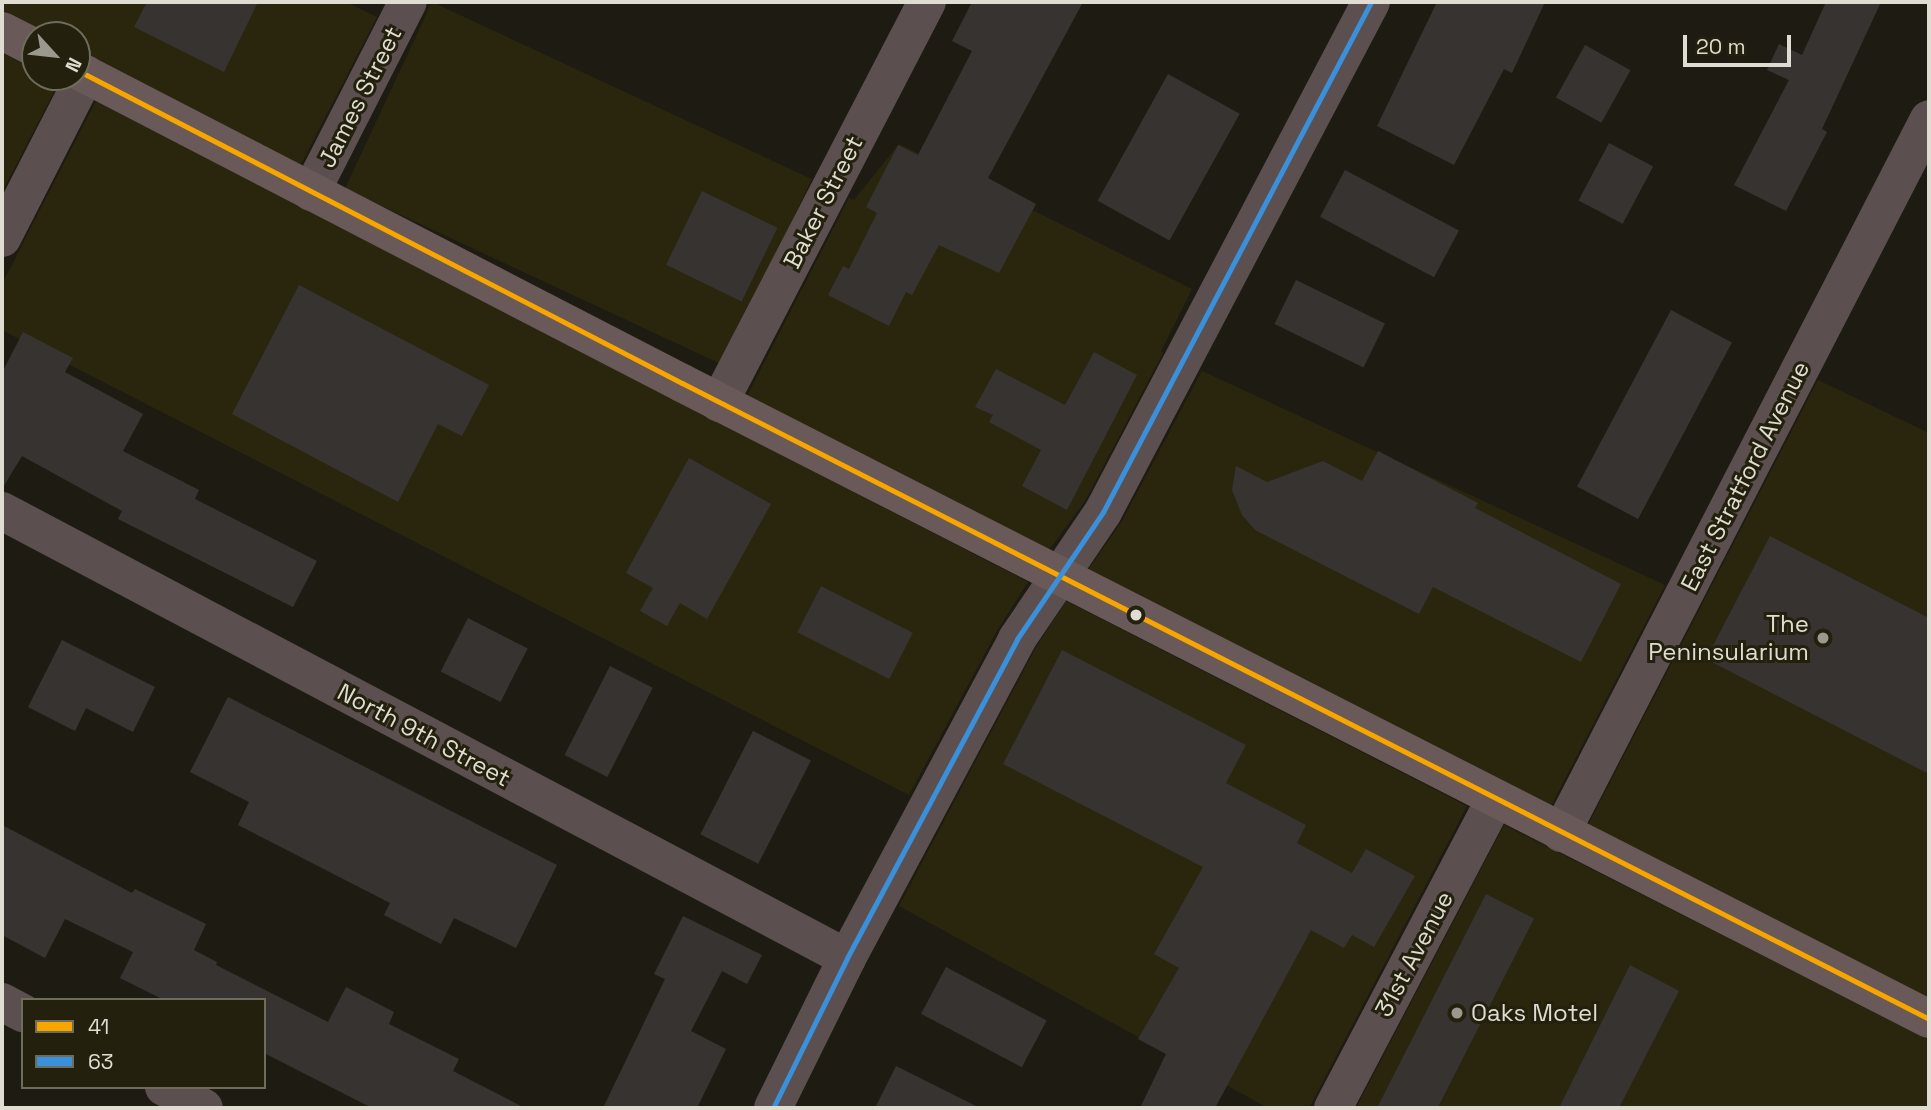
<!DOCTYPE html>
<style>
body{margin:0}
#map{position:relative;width:1931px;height:1110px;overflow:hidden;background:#1e1c12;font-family:"Space Grotesk",sans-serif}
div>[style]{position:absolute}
.built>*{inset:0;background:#2a260e;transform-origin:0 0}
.building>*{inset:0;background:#373330;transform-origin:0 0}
.minor>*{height:38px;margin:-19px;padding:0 19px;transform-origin:19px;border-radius:19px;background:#5b504f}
.major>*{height:38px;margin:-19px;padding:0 19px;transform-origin:19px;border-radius:19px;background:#6a5959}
.bus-1>*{height:5px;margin:-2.5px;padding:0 2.5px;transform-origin:2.5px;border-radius:2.5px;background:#f7a600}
.bus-2>*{height:5px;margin:-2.5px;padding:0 2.5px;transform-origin:2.5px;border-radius:2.5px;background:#3a90db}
.dots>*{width:19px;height:19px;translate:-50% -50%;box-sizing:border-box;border:4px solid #23200d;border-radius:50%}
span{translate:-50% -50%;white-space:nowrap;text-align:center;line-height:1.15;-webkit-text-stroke:6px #23200d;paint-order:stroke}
.street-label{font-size:24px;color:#dfddd1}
.poi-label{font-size:24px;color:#dfddd1}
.right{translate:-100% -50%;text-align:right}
.left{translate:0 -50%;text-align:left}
.frame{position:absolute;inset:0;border:4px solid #dfddd1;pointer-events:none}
.legend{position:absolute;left:21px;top:998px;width:245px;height:91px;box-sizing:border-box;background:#23200d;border:2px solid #6e6c5b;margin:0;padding:9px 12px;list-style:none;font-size:21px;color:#dfddd1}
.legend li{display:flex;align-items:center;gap:14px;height:35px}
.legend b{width:35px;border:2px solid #6e6c5b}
.north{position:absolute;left:21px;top:21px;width:70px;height:70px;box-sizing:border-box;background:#23200d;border:2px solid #6e6c5b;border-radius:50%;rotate:117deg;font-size:19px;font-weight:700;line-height:28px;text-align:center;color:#dfddd1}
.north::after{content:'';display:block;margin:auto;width:24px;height:32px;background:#9b998e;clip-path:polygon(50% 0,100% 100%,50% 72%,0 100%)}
.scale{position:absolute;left:1683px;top:35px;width:108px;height:32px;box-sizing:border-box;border:4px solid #dfddd1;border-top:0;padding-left:9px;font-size:21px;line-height:24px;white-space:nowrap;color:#dfddd1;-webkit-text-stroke:5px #23200d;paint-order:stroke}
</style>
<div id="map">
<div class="built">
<i style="clip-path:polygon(2px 2px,346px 2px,377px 17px,300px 166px,77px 49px,77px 35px,49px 35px,2px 10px)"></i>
<i style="left:432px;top:2px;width:419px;height:206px;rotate:25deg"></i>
<i style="clip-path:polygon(2px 53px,35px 70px,35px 77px,50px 77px,59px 82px,2px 192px)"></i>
<i style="clip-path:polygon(96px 101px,1028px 582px,998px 629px,909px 795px,2px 330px,2px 284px)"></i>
<i style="clip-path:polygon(899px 144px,1192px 289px,1161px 351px,1163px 353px,1085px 501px,1049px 550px,747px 396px,849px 198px,854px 200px)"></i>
<i style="clip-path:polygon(1202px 371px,1665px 585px,1551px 806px,1088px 570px,1122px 521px)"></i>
<i style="clip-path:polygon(1818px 380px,1929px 433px,1929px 998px,1588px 825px)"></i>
<i style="clip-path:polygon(1066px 601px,1467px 806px,1309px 1108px,1268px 1108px,899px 906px,1035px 649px)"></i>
<i style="clip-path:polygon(1504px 825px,1929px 1040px,1929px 1108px,1356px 1108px)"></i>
</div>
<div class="building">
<i style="clip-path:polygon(147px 2px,258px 2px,224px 72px,134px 27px)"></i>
<i style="clip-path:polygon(972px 2px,1083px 2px,988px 178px,1036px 204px,999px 273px,939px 245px,912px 295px,906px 292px,889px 326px,828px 295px,843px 266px,849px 269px,877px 213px,866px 207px,898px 145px,918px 155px,972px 51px,952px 41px)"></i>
<i style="clip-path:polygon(1437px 2px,1545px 2px,1512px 73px,1504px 69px,1454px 165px,1377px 126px)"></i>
<i style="clip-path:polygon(1826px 2px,1881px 2px,1822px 129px,1827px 132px,1786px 211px,1734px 185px,1789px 80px,1767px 70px,1779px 44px,1802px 55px)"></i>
<i style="left:1585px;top:45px;width:52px;height:60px;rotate:29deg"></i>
<i style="left:1168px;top:74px;width:82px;height:145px;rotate:29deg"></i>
<i style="left:1609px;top:143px;width:50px;height:65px;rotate:28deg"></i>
<i style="left:1345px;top:170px;width:129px;height:53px;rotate:28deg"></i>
<i style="left:702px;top:191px;width:84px;height:82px;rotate:26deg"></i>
<i style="left:1296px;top:280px;width:99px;height:49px;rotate:26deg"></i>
<i style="clip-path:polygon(299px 285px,489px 385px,462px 436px,438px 424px,398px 502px,232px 414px)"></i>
<i style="left:1671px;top:310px;width:69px;height:200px;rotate:28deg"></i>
<i style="clip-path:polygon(23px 332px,73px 358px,65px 372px,143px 414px,123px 451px,199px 490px,195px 499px,317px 561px,293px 607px,118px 519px,122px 511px,22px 456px,2px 489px,2px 373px)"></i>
<i style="clip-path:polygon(1094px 352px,1137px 375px,1067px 510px,1022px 486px,1041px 450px,989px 422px,993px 415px,975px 407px,996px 369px,1065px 405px)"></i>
<i style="clip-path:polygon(1378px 451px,1478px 503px,1475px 508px,1621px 584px,1581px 662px,1433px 587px,1419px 614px,1255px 530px,1242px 515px,1232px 490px,1236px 466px,1267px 482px,1323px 461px,1362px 481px)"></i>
<i style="clip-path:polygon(689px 458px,771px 504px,707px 619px,680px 603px,667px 626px,640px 611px,653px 588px,626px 573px)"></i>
<i style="clip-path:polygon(1770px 536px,1929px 618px,1929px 774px,1706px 659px)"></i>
<i style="left:821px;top:586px;width:103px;height:52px;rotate:27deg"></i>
<i style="left:468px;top:618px;width:67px;height:60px;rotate:27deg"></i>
<i style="clip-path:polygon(62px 640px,155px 687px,133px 732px,86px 708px,75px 731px,28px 707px)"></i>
<i style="clip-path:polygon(1062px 650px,1246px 745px,1226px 783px,1306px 825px,1297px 843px,1352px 873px,1366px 849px,1415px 876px,1374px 947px,1352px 935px,1344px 948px,1311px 930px,1215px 1108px,1140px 1108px,1166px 1054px,1138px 1039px,1179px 968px,1154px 954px,1203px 867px,1003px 764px)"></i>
<i style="left:610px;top:666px;width:48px;height:100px;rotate:27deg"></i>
<i style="clip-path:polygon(228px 697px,557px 865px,516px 948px,454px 918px,441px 944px,384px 915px,390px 903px,238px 825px,249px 802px,190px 772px)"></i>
<i style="left:753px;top:731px;width:65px;height:116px;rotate:27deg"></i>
<i style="clip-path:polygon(2px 825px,132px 893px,135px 889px,206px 924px,194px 950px,217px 962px,216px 965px,328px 1022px,346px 987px,394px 1012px,389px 1024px,459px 1059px,453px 1071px,525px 1108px,372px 1108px,264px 1053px,264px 1000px,164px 1000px,120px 978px,133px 952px,65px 919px,45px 958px,2px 935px)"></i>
<i style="left:1486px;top:894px;width:54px;height:239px;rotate:27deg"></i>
<i style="clip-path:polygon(683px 916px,762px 955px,747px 984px,722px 971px,691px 1031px,726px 1049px,697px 1108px,603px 1108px,665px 979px,654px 974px)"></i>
<i style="clip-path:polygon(1630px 965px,1679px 991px,1619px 1108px,1559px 1108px)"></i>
<i style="left:946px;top:967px;width:114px;height:53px;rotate:28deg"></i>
<i style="clip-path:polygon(896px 1066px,980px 1108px,875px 1108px)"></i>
</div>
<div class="minor">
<i style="left:311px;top:192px;width:213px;rotate:-63deg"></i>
<i style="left:2px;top:238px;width:184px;rotate:-62.9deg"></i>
<i style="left:719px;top:403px;width:452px;rotate:-62.6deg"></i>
<i style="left:2px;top:511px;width:956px;rotate:27.88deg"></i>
<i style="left:1561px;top:833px;width:803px;rotate:-62.73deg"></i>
<i style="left:2px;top:1002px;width:24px;rotate:28deg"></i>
<i style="left:164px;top:1087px;width:45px;rotate:27.7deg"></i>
<i style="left:773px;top:1108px;width:167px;rotate:-63.7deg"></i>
<i style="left:847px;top:958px;width:361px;rotate:-61.9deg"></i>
<i style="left:1017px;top:639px;width:153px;rotate:-55.9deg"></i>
<i style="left:1103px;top:512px;width:576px;rotate:-62.28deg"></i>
<i style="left:1333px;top:1108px;width:349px;rotate:-62.3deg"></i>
</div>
<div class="major">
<i style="left:2px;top:31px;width:37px;rotate:27deg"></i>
<i style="left:77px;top:70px;width:681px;rotate:27.36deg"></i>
<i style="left:682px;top:383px;width:1400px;rotate:27.02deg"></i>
</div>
<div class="bus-1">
<i style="left:77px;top:70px;width:681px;rotate:27.36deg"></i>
<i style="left:682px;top:383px;width:1400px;rotate:27.02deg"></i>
</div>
<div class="bus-2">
<i style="left:773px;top:1108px;width:167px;rotate:-63.7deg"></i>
<i style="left:847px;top:958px;width:361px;rotate:-61.9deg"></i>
<i style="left:1017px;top:639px;width:153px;rotate:-55.9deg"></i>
<i style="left:1103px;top:512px;width:576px;rotate:-62.28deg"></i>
</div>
<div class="dots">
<i style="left:1136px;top:615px;background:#dfddd1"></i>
<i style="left:1823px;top:638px;background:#9b998e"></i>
<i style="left:1457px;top:1013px;background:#9b998e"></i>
</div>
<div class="street-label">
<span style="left:360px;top:97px;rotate:-63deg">James Street</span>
<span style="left:823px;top:202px;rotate:-63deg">Baker Street</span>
<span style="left:1745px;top:476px;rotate:-63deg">East Stratford Avenue</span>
<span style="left:424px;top:735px;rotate:28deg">North 9th Street</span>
<span style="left:1414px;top:954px;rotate:-62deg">31st Avenue</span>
</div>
<div class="poi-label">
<span class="right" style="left:1809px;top:638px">The<br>Peninsularium</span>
<span class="left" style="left:1471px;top:1013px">Oaks Motel</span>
</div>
<div class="frame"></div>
<ul class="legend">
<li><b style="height:9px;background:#f7a600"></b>41</li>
<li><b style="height:9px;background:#3a90db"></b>63</li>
</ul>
<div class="north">N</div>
<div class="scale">20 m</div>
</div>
